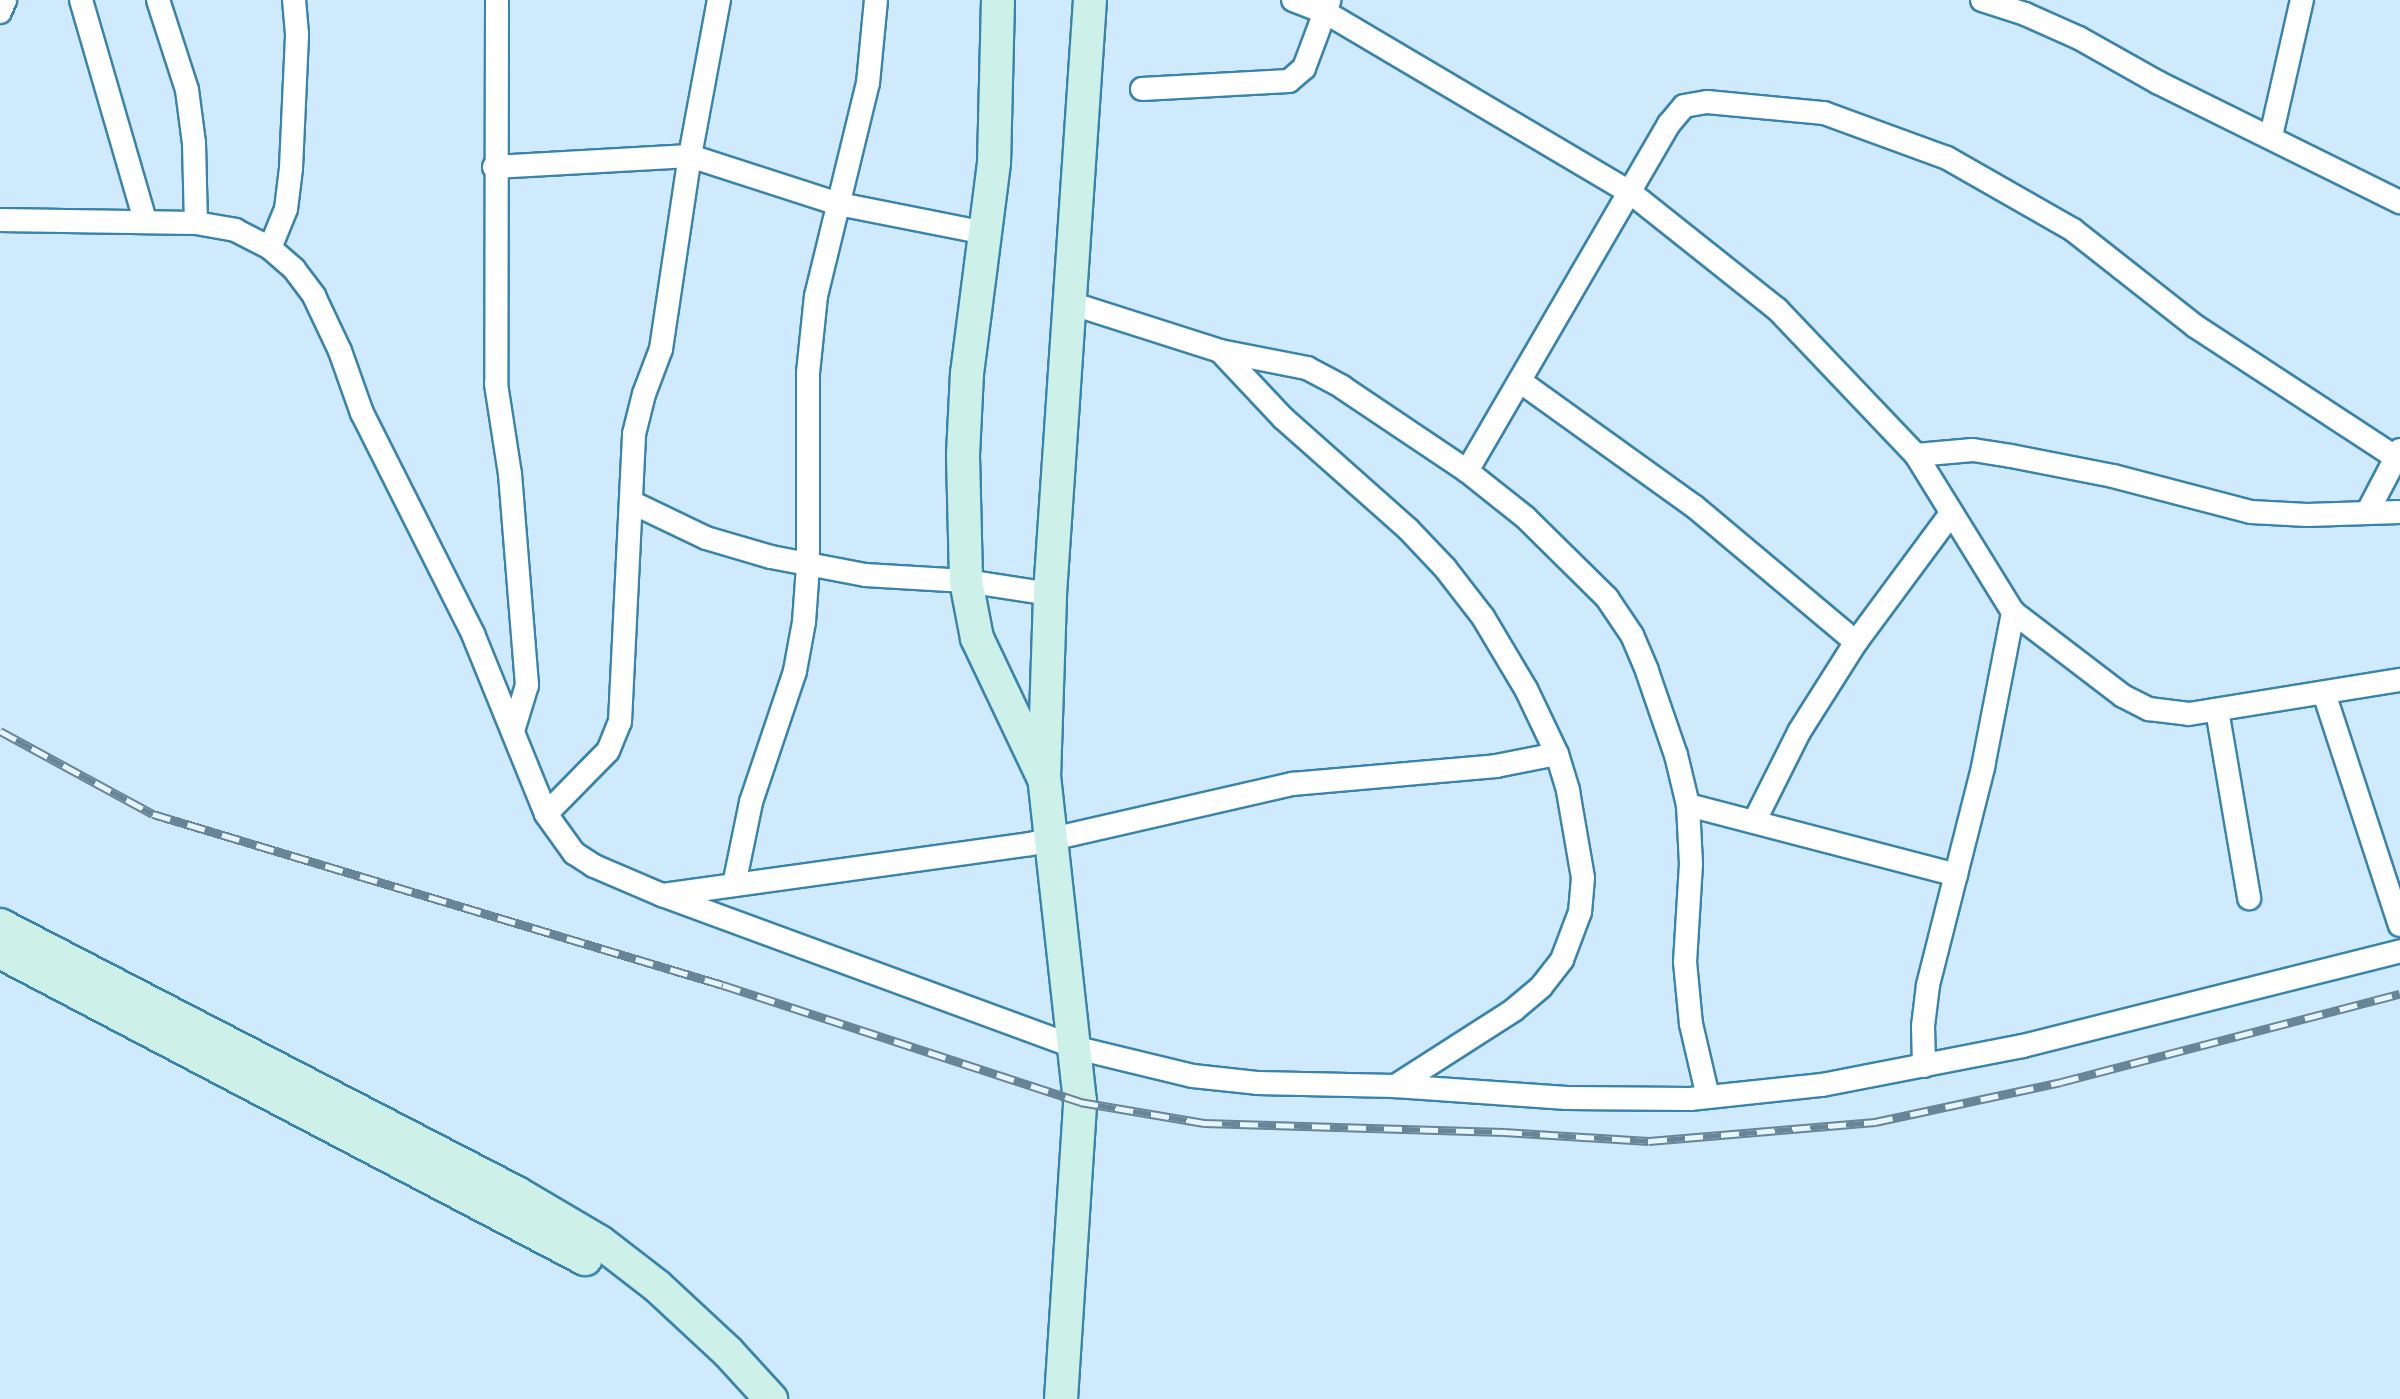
<!DOCTYPE html>
<style>
body{margin:0}
#map{position:relative;width:2400px;height:1399px;overflow:hidden;background:#ceeafc;font-family:Signika,sans-serif}
div>[style]{position:absolute}
.roads{filter:drop-shadow(2px 0 #3984ac) drop-shadow(-2px 0 #3984ac) drop-shadow(0 2px #3984ac) drop-shadow(0 -2px #3984ac)}
.street>*{height:22px;margin:-11px;padding:0 11px;transform-origin:11px;border-radius:11px;background:#fff}
.secondary>*{height:32px;margin:-16px;padding:0 16px;transform-origin:16px;border-radius:16px;background:#cdf0e8}
.rail>*{height:9px;margin-top:-4.5px;transform-origin:0;background:repeating-linear-gradient(90deg,#e7f5fe 0 18px,#678596 0 36px);box-sizing:border-box;border-block:2px solid #678596}
span{translate:-50% -50%;white-space:nowrap;text-align:center;line-height:1.15;-webkit-text-stroke:6px #e7f5fe;paint-order:stroke}
</style>
<div id="map">
<div class="roads">
<div class="street">
<i style="left:81px;top:0;width:230px;rotate:73.8deg"></i>
<i style="left:158px;top:0;width:95px;rotate:72.1deg"></i>
<i style="left:187px;top:90px;width:53px;rotate:82.5deg"></i>
<i style="left:194px;top:143px;width:80px;rotate:88.6deg"></i>
<i style="left:497px;top:0;width:384px;rotate:90.1deg"></i>
<i style="left:496px;top:384px;width:91px;rotate:81.2deg"></i>
<i style="left:510px;top:474px;width:212px;rotate:85.4deg"></i>
<i style="left:527px;top:685px;width:48px;rotate:106.9deg"></i>
<i style="left:1293px;top:0;width:34px;rotate:21deg"></i>
<i style="left:1325px;top:12px;width:356px;rotate:30.6deg"></i>
<i style="left:1631px;top:193px;width:186px;rotate:38.5deg"></i>
<i style="left:1777px;top:309px;width:202px;rotate:46.4deg"></i>
<i style="left:1916px;top:455px;width:185px;rotate:58.3deg"></i>
<i style="left:2013px;top:612px;width:138px;rotate:37.4deg"></i>
<i style="left:2123px;top:696px;width:29px;rotate:27deg"></i>
<i style="left:2149px;top:709px;width:40px;rotate:7.1deg"></i>
<i style="left:2189px;top:714px;width:214px;rotate:-9.2deg"></i>
<i style="left:1982px;top:0;width:45px;rotate:18deg"></i>
<i style="left:2025px;top:14px;width:59px;rotate:24deg"></i>
<i style="left:2079px;top:38px;width:92px;rotate:29.4deg"></i>
<i style="left:2159px;top:83px;width:269px;rotate:26.3deg"></i>
<i style="left:0;top:12px;width:13px;rotate:-67deg"></i>
<i style="left:1142px;top:89px;width:147px;rotate:-3.1deg"></i>
<i style="left:1289px;top:81px;width:20px;rotate:-41deg"></i>
<i style="left:1304px;top:68px;width:72px;rotate:-69.5deg"></i>
<i style="left:2271px;top:136px;width:139px;rotate:-77.2deg"></i>
<i style="left:494px;top:167px;width:196px;rotate:-3.2deg"></i>
<i style="left:690px;top:156px;width:157px;rotate:17.9deg"></i>
<i style="left:839px;top:204px;width:150px;rotate:11.2deg"></i>
<i style="left:0;top:220px;width:196px;rotate:0.9deg"></i>
<i style="left:196px;top:223px;width:40px;rotate:10deg"></i>
<i style="left:235px;top:230px;width:39px;rotate:27deg"></i>
<i style="left:270px;top:248px;width:32px;rotate:41deg"></i>
<i style="left:294px;top:269px;width:34px;rotate:53deg"></i>
<i style="left:314px;top:296px;width:61px;rotate:64.7deg"></i>
<i style="left:340px;top:351px;width:66px;rotate:70.5deg"></i>
<i style="left:362px;top:413px;width:247px;rotate:63.3deg"></i>
<i style="left:473px;top:634px;width:194px;rotate:67.9deg"></i>
<i style="left:546px;top:814px;width:48px;rotate:54.3deg"></i>
<i style="left:574px;top:853px;width:24px;rotate:33deg"></i>
<i style="left:594px;top:866px;width:74px;rotate:23.1deg"></i>
<i style="left:662px;top:895px;width:442px;rotate:20.2deg"></i>
<i style="left:1077px;top:1048px;width:119px;rotate:13.6deg"></i>
<i style="left:1193px;top:1076px;width:64px;rotate:6.2deg"></i>
<i style="left:1257px;top:1083px;width:138px;rotate:1.2deg"></i>
<i style="left:1395px;top:1086px;width:172px;rotate:4deg"></i>
<i style="left:1567px;top:1098px;width:123px;rotate:0.5deg"></i>
<i style="left:1690px;top:1099px;width:133px;rotate:-6.1deg"></i>
<i style="left:1822px;top:1085px;width:205px;rotate:-11deg"></i>
<i style="left:2023px;top:1046px;width:389px;rotate:-14.1deg"></i>
<i style="left:270px;top:248px;width:42px;rotate:-67.7deg"></i>
<i style="left:286px;top:209px;width:41px;rotate:-83deg"></i>
<i style="left:291px;top:168px;width:134px;rotate:-87.4deg"></i>
<i style="left:297px;top:34px;width:34px;rotate:-95deg"></i>
<i style="left:1070px;top:303px;width:157px;rotate:17.7deg"></i>
<i style="left:1220px;top:351px;width:89px;rotate:11.1deg"></i>
<i style="left:1307px;top:368px;width:40px;rotate:28deg"></i>
<i style="left:1342px;top:387px;width:151px;rotate:33.9deg"></i>
<i style="left:1467px;top:471px;width:75px;rotate:38.5deg"></i>
<i style="left:1526px;top:518px;width:114px;rotate:44.6deg"></i>
<i style="left:1607px;top:598px;width:45px;rotate:56deg"></i>
<i style="left:1632px;top:635px;width:39px;rotate:67deg"></i>
<i style="left:1647px;top:671px;width:89px;rotate:71deg"></i>
<i style="left:1676px;top:755px;width:51px;rotate:76.5deg"></i>
<i style="left:1688px;top:805px;width:59px;rotate:87.1deg"></i>
<i style="left:1691px;top:864px;width:98px;rotate:93.5deg"></i>
<i style="left:1685px;top:962px;width:62px;rotate:84.5deg"></i>
<i style="left:1691px;top:1024px;width:75px;rotate:76.9deg"></i>
<i style="left:1220px;top:351px;width:92px;rotate:46.8deg"></i>
<i style="left:1283px;top:418px;width:167px;rotate:41.6deg"></i>
<i style="left:1408px;top:529px;width:54px;rotate:46.5deg"></i>
<i style="left:1445px;top:568px;width:62px;rotate:52.2deg"></i>
<i style="left:1483px;top:617px;width:84px;rotate:59.2deg"></i>
<i style="left:1526px;top:689px;width:72px;rotate:64.5deg"></i>
<i style="left:1557px;top:754px;width:39px;rotate:73deg"></i>
<i style="left:1568px;top:791px;width:88px;rotate:80.2deg"></i>
<i style="left:1583px;top:878px;width:34px;rotate:95deg"></i>
<i style="left:1580px;top:912px;width:51px;rotate:110.6deg"></i>
<i style="left:1562px;top:960px;width:34px;rotate:128deg"></i>
<i style="left:1541px;top:987px;width:35px;rotate:140deg"></i>
<i style="left:1514px;top:1010px;width:141px;rotate:147.4deg"></i>
<i style="left:1521px;top:382px;width:214px;rotate:35.7deg"></i>
<i style="left:1695px;top:507px;width:210px;rotate:40deg"></i>
<i style="left:1916px;top:455px;width:57px;rotate:-5deg"></i>
<i style="left:1973px;top:450px;width:38px;rotate:9deg"></i>
<i style="left:2011px;top:456px;width:104px;rotate:11.1deg"></i>
<i style="left:2113px;top:476px;width:143px;rotate:14.6deg"></i>
<i style="left:2251px;top:512px;width:56px;rotate:3.1deg"></i>
<i style="left:2307px;top:515px;width:93px;rotate:-1.8deg"></i>
<i style="left:1467px;top:471px;width:402px;rotate:-59.8deg"></i>
<i style="left:1669px;top:124px;width:23px;rotate:-50deg"></i>
<i style="left:1684px;top:106px;width:23px;rotate:-10deg"></i>
<i style="left:1707px;top:102px;width:118px;rotate:5.4deg"></i>
<i style="left:1824px;top:113px;width:131px;rotate:20.1deg"></i>
<i style="left:1947px;top:158px;width:145px;rotate:29.7deg"></i>
<i style="left:2073px;top:230px;width:155px;rotate:38.2deg"></i>
<i style="left:2195px;top:326px;width:239px;rotate:33.2deg"></i>
<i style="left:631px;top:502px;width:83px;rotate:25.6deg"></i>
<i style="left:706px;top:538px;width:68px;rotate:16.3deg"></i>
<i style="left:771px;top:557px;width:96px;rotate:10.8deg"></i>
<i style="left:865px;top:575px;width:101px;rotate:3.4deg"></i>
<i style="left:966px;top:581px;width:85px;rotate:8.8deg"></i>
<i style="left:2368px;top:511px;width:69px;rotate:-62.3deg"></i>
<i style="left:2324px;top:693px;width:244px;rotate:71.9deg"></i>
<i style="left:2217px;top:710px;width:191px;rotate:80.3deg"></i>
<i style="left:1688px;top:805px;width:277px;rotate:14.6deg"></i>
<i style="left:546px;top:814px;width:88px;rotate:-45.5deg"></i>
<i style="left:608px;top:751px;width:31px;rotate:-68deg"></i>
<i style="left:620px;top:722px;width:288px;rotate:-87.2deg"></i>
<i style="left:634px;top:434px;width:41px;rotate:-76deg"></i>
<i style="left:644px;top:394px;width:48px;rotate:-69.3deg"></i>
<i style="left:661px;top:349px;width:195px;rotate:-81.5deg"></i>
<i style="left:690px;top:156px;width:159px;rotate:-79.5deg"></i>
<i style="left:1755px;top:820px;width:98px;rotate:-63.4deg"></i>
<i style="left:1799px;top:732px;width:107px;rotate:-57.7deg"></i>
<i style="left:1856px;top:642px;width:158px;rotate:-53.5deg"></i>
<i style="left:734px;top:885px;width:85px;rotate:-78.4deg"></i>
<i style="left:751px;top:802px;width:138px;rotate:-71.4deg"></i>
<i style="left:795px;top:671px;width:50px;rotate:-79.6deg"></i>
<i style="left:804px;top:622px;width:56px;rotate:-85.9deg"></i>
<i style="left:808px;top:566px;width:193px;rotate:-90deg"></i>
<i style="left:808px;top:373px;width:77px;rotate:-84.1deg"></i>
<i style="left:816px;top:296px;width:219px;rotate:-76.3deg"></i>
<i style="left:868px;top:83px;width:83px;rotate:-84.5deg"></i>
<i style="left:663px;top:895px;width:371px;rotate:-7.9deg"></i>
<i style="left:1030px;top:844px;width:269px;rotate:-12.9deg"></i>
<i style="left:1292px;top:784px;width:205px;rotate:-5deg"></i>
<i style="left:1496px;top:766px;width:62px;rotate:-11.1deg"></i>
<i style="left:1924px;top:1066px;width:40px;rotate:-91.4deg"></i>
<i style="left:1923px;top:1026px;width:41px;rotate:-83deg"></i>
<i style="left:1928px;top:985px;width:225px;rotate:-75.8deg"></i>
<i style="left:1983px;top:767px;width:158px;rotate:-79deg"></i>
</div>
<div class="secondary">
<i style="left:998px;top:0;width:163px;rotate:91.4deg"></i>
<i style="left:994px;top:163px;width:212px;rotate:97.3deg"></i>
<i style="left:967px;top:373px;width:83px;rotate:92.8deg"></i>
<i style="left:963px;top:456px;width:125px;rotate:88.6deg"></i>
<i style="left:966px;top:581px;width:58px;rotate:79.1deg"></i>
<i style="left:977px;top:638px;width:152px;rotate:64.6deg"></i>
<i style="left:0;top:925px;width:582px;rotate:27.4deg"></i>
<i style="left:517px;top:1193px;width:96px;rotate:30.6deg"></i>
<i style="left:600px;top:1242px;width:72px;rotate:37.7deg"></i>
<i style="left:657px;top:1286px;width:97px;rotate:42.9deg"></i>
<i style="left:728px;top:1352px;width:64px;rotate:47.5deg"></i>
<i style="left:0;top:952px;width:661px;rotate:27.69deg"></i>
<i style="left:1061px;top:1399px;width:298px;rotate:-86.3deg"></i>
<i style="left:1080px;top:1102px;width:326px;rotate:-96.3deg"></i>
<i style="left:1044px;top:778px;width:184px;rotate:-88.1deg"></i>
<i style="left:1050px;top:594px;width:595px;rotate:-86.15deg"></i>
</div>
</div>
<div class="rail">
<i style="left:0;top:731px;width:174px;rotate:28.5deg"></i>
<i style="left:153px;top:814px;width:595px;rotate:16.7deg"></i>
<i style="left:723px;top:985px;width:376px;rotate:18.1deg"></i>
<i style="left:1080px;top:1102px;width:126px;rotate:9.6deg"></i>
<i style="left:1204px;top:1123px;width:300px;rotate:1.7deg"></i>
<i style="left:1504px;top:1132px;width:145px;rotate:3.6deg"></i>
<i style="left:1649px;top:1141px;width:227px;rotate:-4.8deg"></i>
<i style="left:1875px;top:1122px;width:190px;rotate:-12.1deg"></i>
<i style="left:2061px;top:1082px;width:350px;rotate:-14.6deg"></i>
</div>
</div>
